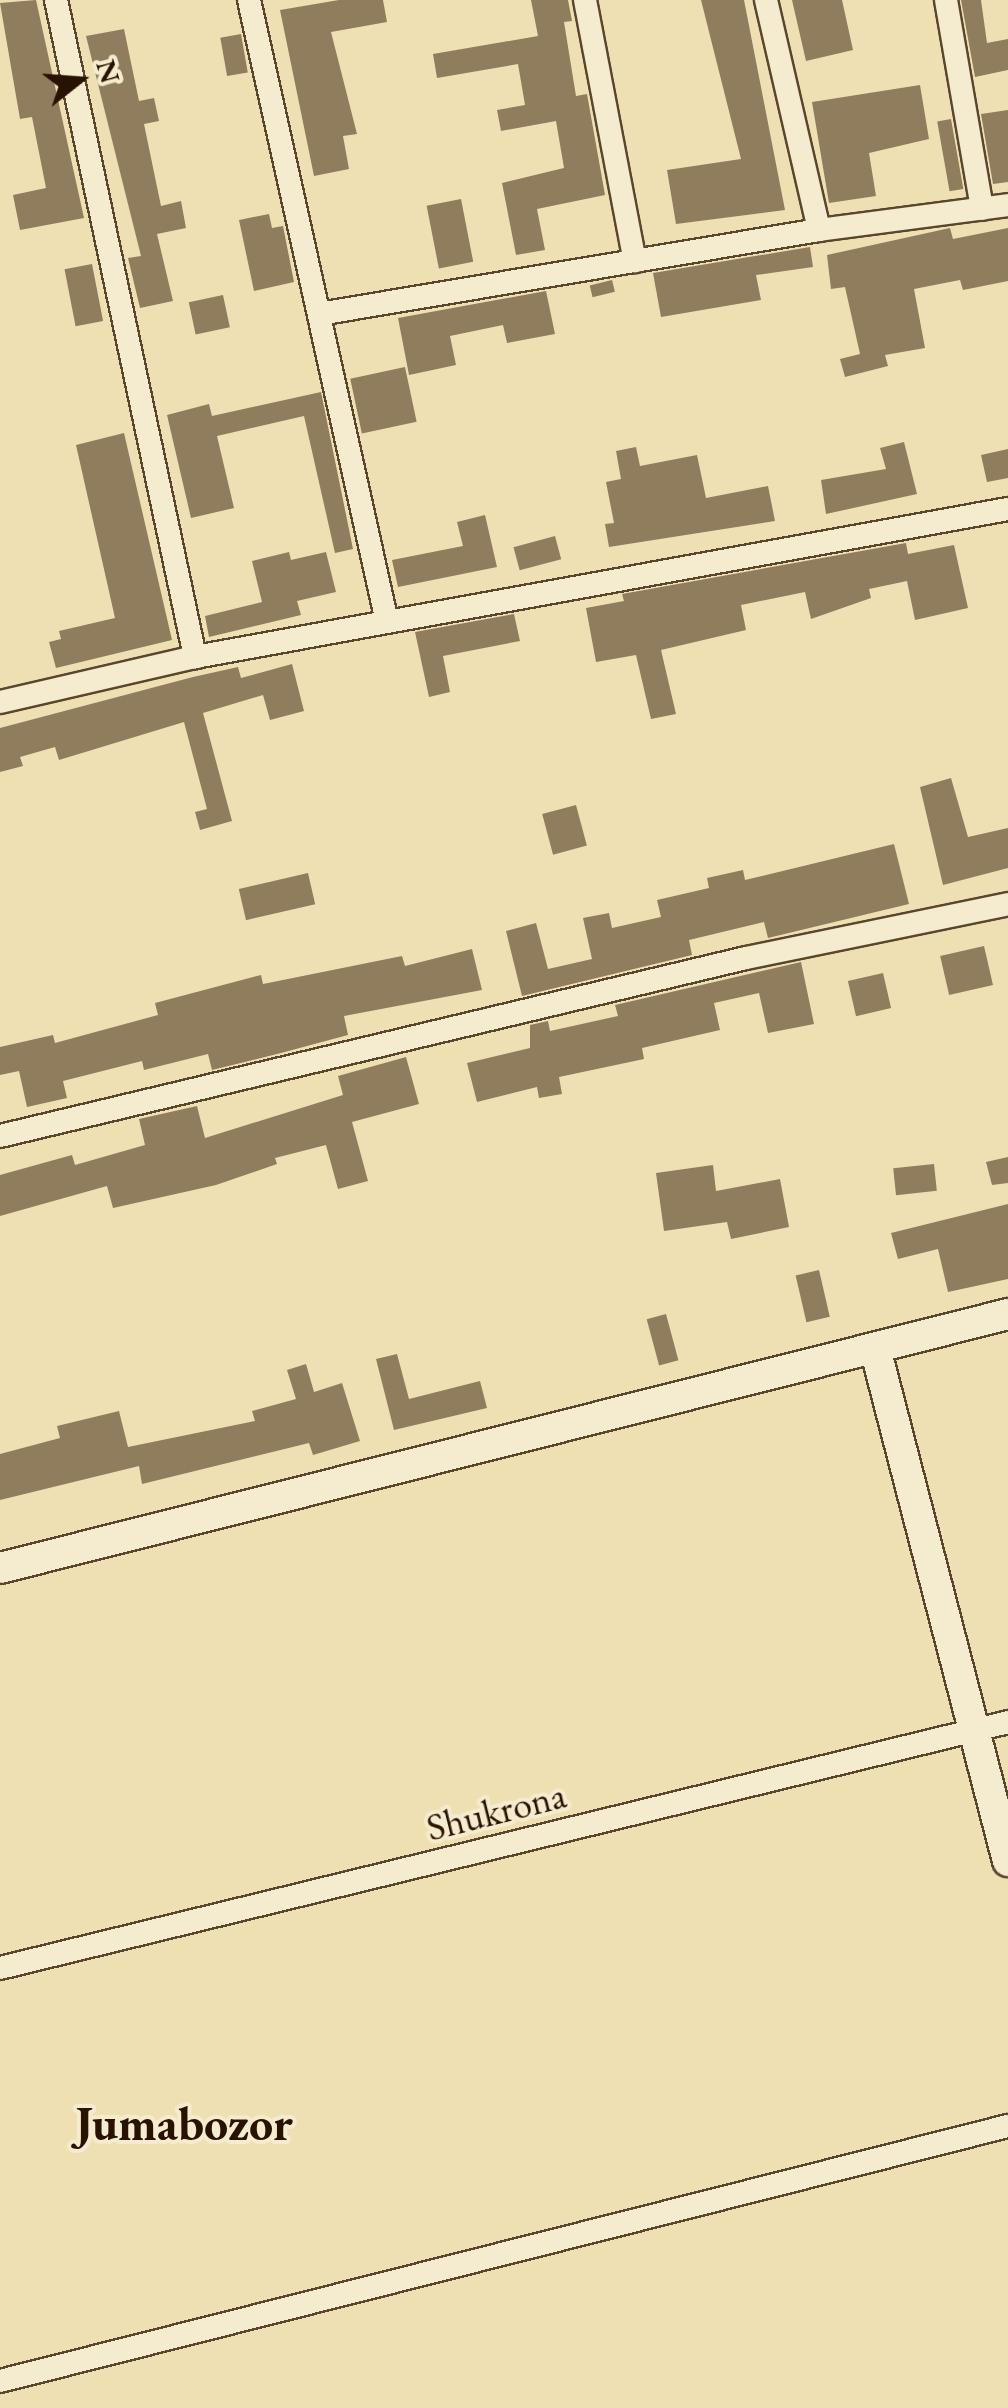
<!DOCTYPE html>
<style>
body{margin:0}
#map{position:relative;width:1008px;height:2408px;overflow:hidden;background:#efe0b3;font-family:"EB Garamond",serif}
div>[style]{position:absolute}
.building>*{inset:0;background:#8f7d5d;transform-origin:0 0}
.roads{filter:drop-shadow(2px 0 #5a462d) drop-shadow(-2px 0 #5a462d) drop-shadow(0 2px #5a462d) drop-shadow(0 -2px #5a462d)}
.street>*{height:22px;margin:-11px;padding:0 11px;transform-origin:11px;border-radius:11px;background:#f5ebce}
.secondary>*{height:30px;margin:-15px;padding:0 15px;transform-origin:15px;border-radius:15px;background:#f5ebce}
span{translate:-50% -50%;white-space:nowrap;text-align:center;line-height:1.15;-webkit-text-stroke:8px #f5ebce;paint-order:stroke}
.street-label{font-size:38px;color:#281200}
.district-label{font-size:48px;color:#281200;font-weight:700}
.north{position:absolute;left:30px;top:30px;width:100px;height:100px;-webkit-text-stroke:8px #f5ebce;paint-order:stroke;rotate:73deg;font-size:28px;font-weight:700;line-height:40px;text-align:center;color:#281200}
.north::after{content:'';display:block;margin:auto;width:35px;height:45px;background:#281200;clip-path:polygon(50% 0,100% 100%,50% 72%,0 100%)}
</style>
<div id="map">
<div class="building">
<i style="clip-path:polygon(36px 0,84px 218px,20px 230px,13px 195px,46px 188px,32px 117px,20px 119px,0 3px)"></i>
<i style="clip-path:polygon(339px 0,383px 0,387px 22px,331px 32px,357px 134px,343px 136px,349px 169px,314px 176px,280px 10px)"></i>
<i style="clip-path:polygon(531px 0,568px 0,572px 21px,564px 22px,576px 96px,587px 94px,605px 195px,537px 209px,545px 250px,516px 255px,502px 183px,564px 168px,556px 121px,501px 131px,497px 110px,525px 105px,518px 64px,437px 78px,433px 54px,538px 36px)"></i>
<i style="clip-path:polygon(701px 0,744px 0,785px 210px,676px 224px,667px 170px,741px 159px)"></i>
<i style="clip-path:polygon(792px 0,842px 0,853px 50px,806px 61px)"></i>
<i style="clip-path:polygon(961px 0,981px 0,987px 43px,1008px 39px,1008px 70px,975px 77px)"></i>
<i style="clip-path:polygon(124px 29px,139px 101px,154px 98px,159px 121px,144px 124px,161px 206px,181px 201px,186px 228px,157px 234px,173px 301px,140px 308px,128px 258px,141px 256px,86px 36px)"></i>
<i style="left:241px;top:34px;width:39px;height:21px;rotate:80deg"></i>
<i style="clip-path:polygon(920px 85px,929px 139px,869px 153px,876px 196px,829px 203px,812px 102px)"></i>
<i style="clip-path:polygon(1008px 110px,1008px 182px,993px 184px,981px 114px)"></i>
<i style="left:951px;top:119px;width:71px;height:14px;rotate:80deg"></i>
<i style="left:461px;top:199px;width:64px;height:35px;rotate:79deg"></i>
<i style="clip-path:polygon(269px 214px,272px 228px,283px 226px,294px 282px,254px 291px,239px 220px)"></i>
<i style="clip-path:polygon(950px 228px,953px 239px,1008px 228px,1008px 281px,963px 290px,960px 280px,914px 289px,925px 348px,885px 355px,888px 366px,845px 377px,840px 359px,860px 354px,845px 287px,831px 289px,827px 255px)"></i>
<i style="clip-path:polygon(810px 247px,813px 267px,756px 275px,761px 300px,661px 317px,653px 273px)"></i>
<i style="left:92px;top:264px;width:58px;height:28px;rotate:79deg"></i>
<i style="left:612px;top:280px;width:12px;height:23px;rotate:76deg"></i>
<i style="clip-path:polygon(546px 291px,555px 334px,507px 343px,503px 325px,450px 336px,456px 365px,409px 375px,398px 318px)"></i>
<i style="left:223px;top:295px;width:33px;height:35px;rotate:78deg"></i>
<i style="left:405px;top:367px;width:56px;height:56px;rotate:78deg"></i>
<i style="clip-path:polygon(321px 392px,353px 549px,335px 553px,304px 416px,217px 436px,234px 508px,191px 518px,167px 415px,209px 404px,212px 416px)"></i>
<i style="clip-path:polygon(124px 433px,172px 640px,56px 668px,49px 642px,61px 639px,59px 631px,115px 618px,76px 445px)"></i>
<i style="clip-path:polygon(904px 442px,917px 494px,826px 514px,821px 480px,886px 469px,880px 448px)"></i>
<i style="clip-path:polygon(636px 447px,640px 466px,697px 455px,706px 498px,768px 486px,775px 521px,609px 547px,605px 524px,614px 523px,606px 482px,621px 479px,616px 451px)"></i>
<i style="clip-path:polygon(1008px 449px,1008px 478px,987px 482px,981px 455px)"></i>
<i style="clip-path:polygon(485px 515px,497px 567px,398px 587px,392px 560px,463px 546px,457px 522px)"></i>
<i style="left:555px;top:536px;width:24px;height:43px;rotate:75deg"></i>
<i style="clip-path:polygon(906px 543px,908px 554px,954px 545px,968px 608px,915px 620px,907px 581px,869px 589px,871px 598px,811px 619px,805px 592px,741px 605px,746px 630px,661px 650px,676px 714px,651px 719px,636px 655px,596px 662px,586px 608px,624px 601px,622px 594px)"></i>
<i style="clip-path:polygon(289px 552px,291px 560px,326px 552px,336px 592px,297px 601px,301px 615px,209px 637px,205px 616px,262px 602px,252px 561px)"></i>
<i style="clip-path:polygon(514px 614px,520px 641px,443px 656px,450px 692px,429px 697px,415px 632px)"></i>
<i style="clip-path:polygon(292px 664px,304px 711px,270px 720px,263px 695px,203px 713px,232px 821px,200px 830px,195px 812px,207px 809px,184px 722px,59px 760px,55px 747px,20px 757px,23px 766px,0 772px,0 728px,193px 677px,238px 667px,241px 678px)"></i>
<i style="clip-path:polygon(951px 778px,968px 837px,1008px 828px,1008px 868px,943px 885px,920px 787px)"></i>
<i style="left:576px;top:805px;width:42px;height:35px;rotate:75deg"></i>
<i style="clip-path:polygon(894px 844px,909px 904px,768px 938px,764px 922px,689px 940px,692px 955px,522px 996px,506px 931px,536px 923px,548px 969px,592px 959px,583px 918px,609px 913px,612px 928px,661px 917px,657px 900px,709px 888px,707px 878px,743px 870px,745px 880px)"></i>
<i style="left:308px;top:873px;width:32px;height:71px;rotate:77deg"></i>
<i style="left:984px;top:946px;width:40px;height:45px;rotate:77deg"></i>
<i style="clip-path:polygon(472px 949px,482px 990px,344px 1016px,348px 1035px,281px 1053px,212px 1070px,208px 1054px,144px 1070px,142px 1061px,63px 1081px,67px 1098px,27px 1107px,19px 1071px,0 1075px,0 1047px,53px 1035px,55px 1043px,158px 1015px,155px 1003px,261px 975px,263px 984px,402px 956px,405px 966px)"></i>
<i style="clip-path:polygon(801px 962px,814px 1024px,768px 1033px,759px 993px,714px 1003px,720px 1030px,642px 1048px,644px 1059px,559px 1077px,562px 1094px,539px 1098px,537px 1087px,477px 1102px,467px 1063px,530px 1048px,530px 1025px,548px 1021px,550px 1031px,618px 1016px,615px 1005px)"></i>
<i style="left:883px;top:973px;width:36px;height:36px;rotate:77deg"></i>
<i style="clip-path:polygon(406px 1057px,419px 1104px,352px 1122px,368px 1181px,338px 1189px,326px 1145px,275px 1158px,277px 1164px,216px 1185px,113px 1208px,107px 1186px,0 1216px,0 1175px,72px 1155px,75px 1165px,145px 1145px,139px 1119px,197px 1106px,205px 1138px,343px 1095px,338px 1076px)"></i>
<i style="clip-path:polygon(1008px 1157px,1008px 1183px,992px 1185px,986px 1162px)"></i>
<i style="left:934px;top:1164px;width:27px;height:41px;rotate:84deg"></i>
<i style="clip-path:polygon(713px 1165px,716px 1191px,780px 1179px,789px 1227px,731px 1239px,727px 1222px,664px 1231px,656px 1173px)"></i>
<i style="clip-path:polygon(1008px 1204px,1008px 1279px,948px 1292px,938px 1249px,898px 1259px,891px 1233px)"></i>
<i style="left:819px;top:1270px;width:48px;height:24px;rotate:77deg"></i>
<i style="left:666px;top:1314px;width:48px;height:20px;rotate:75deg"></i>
<i style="clip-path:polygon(397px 1354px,409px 1399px,480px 1381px,487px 1408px,394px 1430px,376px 1359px)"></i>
<i style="clip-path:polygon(306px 1364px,314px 1392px,342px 1383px,360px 1441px,313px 1455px,309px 1443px,142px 1484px,139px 1466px,0 1500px,0 1454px,60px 1438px,57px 1426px,119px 1411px,128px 1447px,255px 1421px,252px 1411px,296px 1399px,287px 1370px)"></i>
</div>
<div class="roads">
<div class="street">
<i style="left:56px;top:0;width:672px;rotate:78.05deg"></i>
<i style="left:249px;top:0;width:637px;rotate:77.49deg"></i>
<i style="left:585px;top:0;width:266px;rotate:79.2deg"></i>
<i style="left:766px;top:0;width:236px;rotate:77deg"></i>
<i style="left:946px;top:0;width:212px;rotate:80.2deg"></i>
<i style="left:319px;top:314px;width:507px;rotate:-9.54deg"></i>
<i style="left:819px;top:230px;width:191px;rotate:-7.5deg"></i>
<i style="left:0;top:702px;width:200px;rotate:-13deg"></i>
<i style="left:195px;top:657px;width:826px;rotate:-10.32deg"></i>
<i style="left:0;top:1136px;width:767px;rotate:-13.42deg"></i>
<i style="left:746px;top:958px;width:268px;rotate:-11.6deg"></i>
<i style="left:0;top:1968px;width:1038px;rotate:-13.71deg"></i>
<i style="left:0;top:2381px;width:1040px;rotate:-14.2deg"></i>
</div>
<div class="secondary">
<i style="left:875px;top:1348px;width:530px;rotate:75.47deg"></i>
<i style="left:0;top:1568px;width:1040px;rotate:-14.14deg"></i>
</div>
</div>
<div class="street-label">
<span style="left:496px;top:1811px;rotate:-14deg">Shukrona</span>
</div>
<div class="district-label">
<span style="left:184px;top:2124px">Jumabozor</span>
</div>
<div class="north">N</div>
</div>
